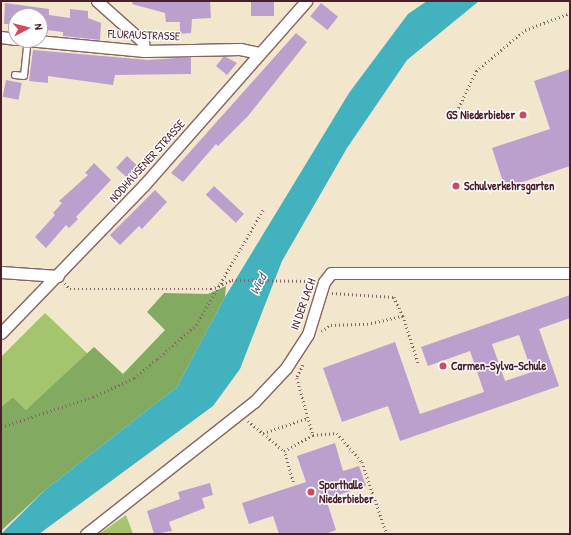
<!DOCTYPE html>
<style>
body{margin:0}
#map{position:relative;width:571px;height:535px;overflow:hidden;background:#f2e6cd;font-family:"Patrick Hand",sans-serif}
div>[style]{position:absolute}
.green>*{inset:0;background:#a4c56e}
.forest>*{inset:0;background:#83aa61}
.water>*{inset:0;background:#43b2bf}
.building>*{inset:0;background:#bba0ce;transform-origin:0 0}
.path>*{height:2.5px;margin-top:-1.25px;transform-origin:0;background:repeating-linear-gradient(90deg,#856564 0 1px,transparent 0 4px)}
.roads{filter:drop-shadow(1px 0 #856564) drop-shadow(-1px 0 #856564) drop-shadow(0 1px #856564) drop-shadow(0 -1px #856564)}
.lane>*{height:5.5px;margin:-2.75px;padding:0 2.75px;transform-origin:2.75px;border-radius:2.75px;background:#fff}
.street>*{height:11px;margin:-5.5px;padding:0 5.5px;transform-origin:5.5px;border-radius:5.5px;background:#fff}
.dots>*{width:11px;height:11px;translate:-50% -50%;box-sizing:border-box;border:2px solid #fff;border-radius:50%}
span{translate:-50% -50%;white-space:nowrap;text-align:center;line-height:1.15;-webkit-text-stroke:3px #fff;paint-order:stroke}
.street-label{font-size:12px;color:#4a1f2b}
.poi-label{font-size:12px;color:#4a1f2b;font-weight:700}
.right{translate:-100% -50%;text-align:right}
.left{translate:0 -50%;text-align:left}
.water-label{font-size:13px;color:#47616e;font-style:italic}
.frame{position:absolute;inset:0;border:2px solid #4a1f2b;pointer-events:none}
.north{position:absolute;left:8px;top:8px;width:40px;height:40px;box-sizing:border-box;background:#fff;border:1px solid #b7a5aa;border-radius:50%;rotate:83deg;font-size:11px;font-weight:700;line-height:16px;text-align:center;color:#4a1f2b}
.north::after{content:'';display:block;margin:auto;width:14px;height:18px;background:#d1495b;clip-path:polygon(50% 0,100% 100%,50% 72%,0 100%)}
</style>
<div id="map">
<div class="green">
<i style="clip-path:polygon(45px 313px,89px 355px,26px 410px,13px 397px,1px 407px,1px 357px)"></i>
<i style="clip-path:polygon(126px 515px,133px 534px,99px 534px)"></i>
</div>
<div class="forest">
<i style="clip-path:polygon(226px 286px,225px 297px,177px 387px,45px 490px,1px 531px,1px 407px,13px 397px,26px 410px,94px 347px,123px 374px,165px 330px,147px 312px,164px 293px,208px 294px)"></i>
</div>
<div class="water">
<i style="clip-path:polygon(427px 1px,479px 1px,407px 60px,347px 148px,282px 261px,240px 369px,213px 406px,39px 534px,1px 534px,45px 490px,177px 387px,225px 297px,349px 93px,408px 14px)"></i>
</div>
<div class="building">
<i style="clip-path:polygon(133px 1px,210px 1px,211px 18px,192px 19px,191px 33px,180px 34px,180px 22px,166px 22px,165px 13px,132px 4px)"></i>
<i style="left:251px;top:1px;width:23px;height:15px"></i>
<i style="clip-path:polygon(5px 3px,49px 9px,49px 15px,70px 18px,70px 9px,88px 11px,88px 18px,101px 23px,100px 40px,63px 36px,63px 32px,47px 30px,47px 27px,40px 26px,40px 16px,16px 16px,16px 24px,4px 24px)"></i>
<i style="left:321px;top:3px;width:22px;height:17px;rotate:39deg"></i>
<i style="clip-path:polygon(296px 33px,307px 42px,248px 116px,218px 146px,216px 144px,183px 182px,171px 173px)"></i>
<i style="clip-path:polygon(33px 50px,148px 60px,191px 57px,191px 74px,115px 75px,113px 85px,48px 76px,48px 83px,29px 81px)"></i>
<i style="clip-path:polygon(224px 56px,237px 63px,227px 75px,216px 66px)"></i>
<i style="clip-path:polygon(570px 69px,570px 166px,505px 188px,492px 148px,550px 129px,534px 81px)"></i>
<i style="left:6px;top:80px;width:16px;height:17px;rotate:11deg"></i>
<i style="left:127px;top:156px;width:16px;height:16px;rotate:43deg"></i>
<i style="clip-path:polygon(94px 163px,111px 180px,76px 217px,78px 219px,69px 228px,66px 225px,46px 248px,35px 237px,55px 215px,53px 213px,62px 203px,59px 201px,88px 175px,85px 173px)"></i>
<i style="left:214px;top:186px;width:41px;height:12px;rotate:43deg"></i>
<i style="clip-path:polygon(155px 190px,167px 202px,142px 229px,139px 226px,120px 245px,110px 235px)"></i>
<i style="clip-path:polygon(evenodd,570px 295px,570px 318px,539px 329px,559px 386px,400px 441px,388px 406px,342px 422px,323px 368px,395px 342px,420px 414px,484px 392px,470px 351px,428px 366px,421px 347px,570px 295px,519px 335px,532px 372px,505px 381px,492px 344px,519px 335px)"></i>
<i style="clip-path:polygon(335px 443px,343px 471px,359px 466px,366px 486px,326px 499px,336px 530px,325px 534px,279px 534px,273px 516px,249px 524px,242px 503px,306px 482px,297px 456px)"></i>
<i style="clip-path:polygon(210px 483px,213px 495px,202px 498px,205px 508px,169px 522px,172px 531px,154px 534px,147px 511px,180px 499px,178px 492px)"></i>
</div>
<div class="path">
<i style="left:455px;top:115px;width:49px;rotate:-64.5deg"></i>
<i style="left:476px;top:71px;width:64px;rotate:-39.9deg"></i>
<i style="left:525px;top:30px;width:48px;rotate:-20.7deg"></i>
<i style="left:65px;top:283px;width:8px;rotate:50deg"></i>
<i style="left:70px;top:289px;width:141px"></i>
<i style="left:211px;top:289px;width:23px;rotate:-23deg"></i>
<i style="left:232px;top:280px;width:80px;rotate:0.7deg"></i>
<i style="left:332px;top:293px;width:62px;rotate:3.7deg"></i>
<i style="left:394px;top:297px;width:21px;rotate:65deg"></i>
<i style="left:321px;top:331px;width:12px;rotate:-31deg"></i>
<i style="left:331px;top:325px;width:36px;rotate:-2deg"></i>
<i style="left:367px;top:324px;width:37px;rotate:-13deg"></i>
<i style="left:403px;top:316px;width:52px;rotate:71.9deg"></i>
<i style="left:303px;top:365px;width:14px;rotate:115deg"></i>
<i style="left:297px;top:378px;width:59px;rotate:74.3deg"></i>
<i style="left:248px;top:421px;width:47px;rotate:39.8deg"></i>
<i style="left:1px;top:427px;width:97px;rotate:-18.1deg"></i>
<i style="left:93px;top:397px;width:45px;rotate:-24.9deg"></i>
<i style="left:134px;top:378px;width:30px;rotate:-40deg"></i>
<i style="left:157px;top:359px;width:52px;rotate:-41.1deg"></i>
<i style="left:196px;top:325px;width:135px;rotate:-59.8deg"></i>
<i style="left:263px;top:433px;width:47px;rotate:-18.4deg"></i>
<i style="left:293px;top:482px;width:32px;rotate:-106deg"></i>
<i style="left:284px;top:451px;width:33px;rotate:-29deg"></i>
<i style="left:313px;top:435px;width:24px;rotate:-5deg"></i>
<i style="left:337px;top:433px;width:38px;rotate:49deg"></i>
<i style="left:362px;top:462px;width:76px;rotate:70.9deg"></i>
</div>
<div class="roads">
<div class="lane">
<i style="left:15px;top:75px;width:9px;rotate:6deg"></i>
<i style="left:24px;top:76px;width:36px;rotate:-84deg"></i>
</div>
<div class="street">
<i style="left:97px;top:1px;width:62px;rotate:41.7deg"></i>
<i style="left:143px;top:42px;width:9px;rotate:84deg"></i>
<i style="left:1px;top:37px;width:15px;rotate:8deg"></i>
<i style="left:27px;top:40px;width:118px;rotate:5.4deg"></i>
<i style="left:144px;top:51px;width:96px;rotate:-1.2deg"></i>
<i style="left:240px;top:49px;width:19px;rotate:12deg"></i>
<i style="left:1px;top:272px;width:57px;rotate:4deg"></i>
<i style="left:1px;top:333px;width:206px;rotate:-46deg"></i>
<i style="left:144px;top:185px;width:245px;rotate:-48.6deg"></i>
<i style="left:86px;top:534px;width:214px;rotate:-38.2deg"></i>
<i style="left:254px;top:402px;width:47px;rotate:-46.7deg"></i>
<i style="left:286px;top:368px;width:40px;rotate:-57.1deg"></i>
<i style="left:308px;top:334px;width:54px;rotate:-72.9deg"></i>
<i style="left:324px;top:282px;width:11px;rotate:-52deg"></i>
<i style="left:331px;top:273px;width:239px"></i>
</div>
</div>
<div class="dots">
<i style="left:523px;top:115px;background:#d1495b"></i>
<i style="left:456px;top:186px;background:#d1495b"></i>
<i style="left:443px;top:366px;background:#d1495b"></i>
<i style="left:311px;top:492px;background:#d1495b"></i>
</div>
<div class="street-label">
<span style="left:144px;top:35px;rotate:2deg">FLURAUSTRASSE</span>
<span style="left:147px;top:161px;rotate:-48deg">NODHAUSENER STRASSE</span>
<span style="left:303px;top:304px;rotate:-70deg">IN DER LACH</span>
</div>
<div class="poi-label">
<span class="right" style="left:515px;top:115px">GS Niederbieber</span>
<span class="left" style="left:464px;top:186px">Schulverkehrsgarten</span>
<span class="left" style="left:451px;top:366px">Carmen-Sylva-Schule</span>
<span class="left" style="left:319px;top:492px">Sporthalle<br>Niederbieber</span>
</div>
<div class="water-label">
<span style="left:258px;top:284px;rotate:-63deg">Wied</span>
</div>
<div class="frame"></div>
<div class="north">N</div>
</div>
